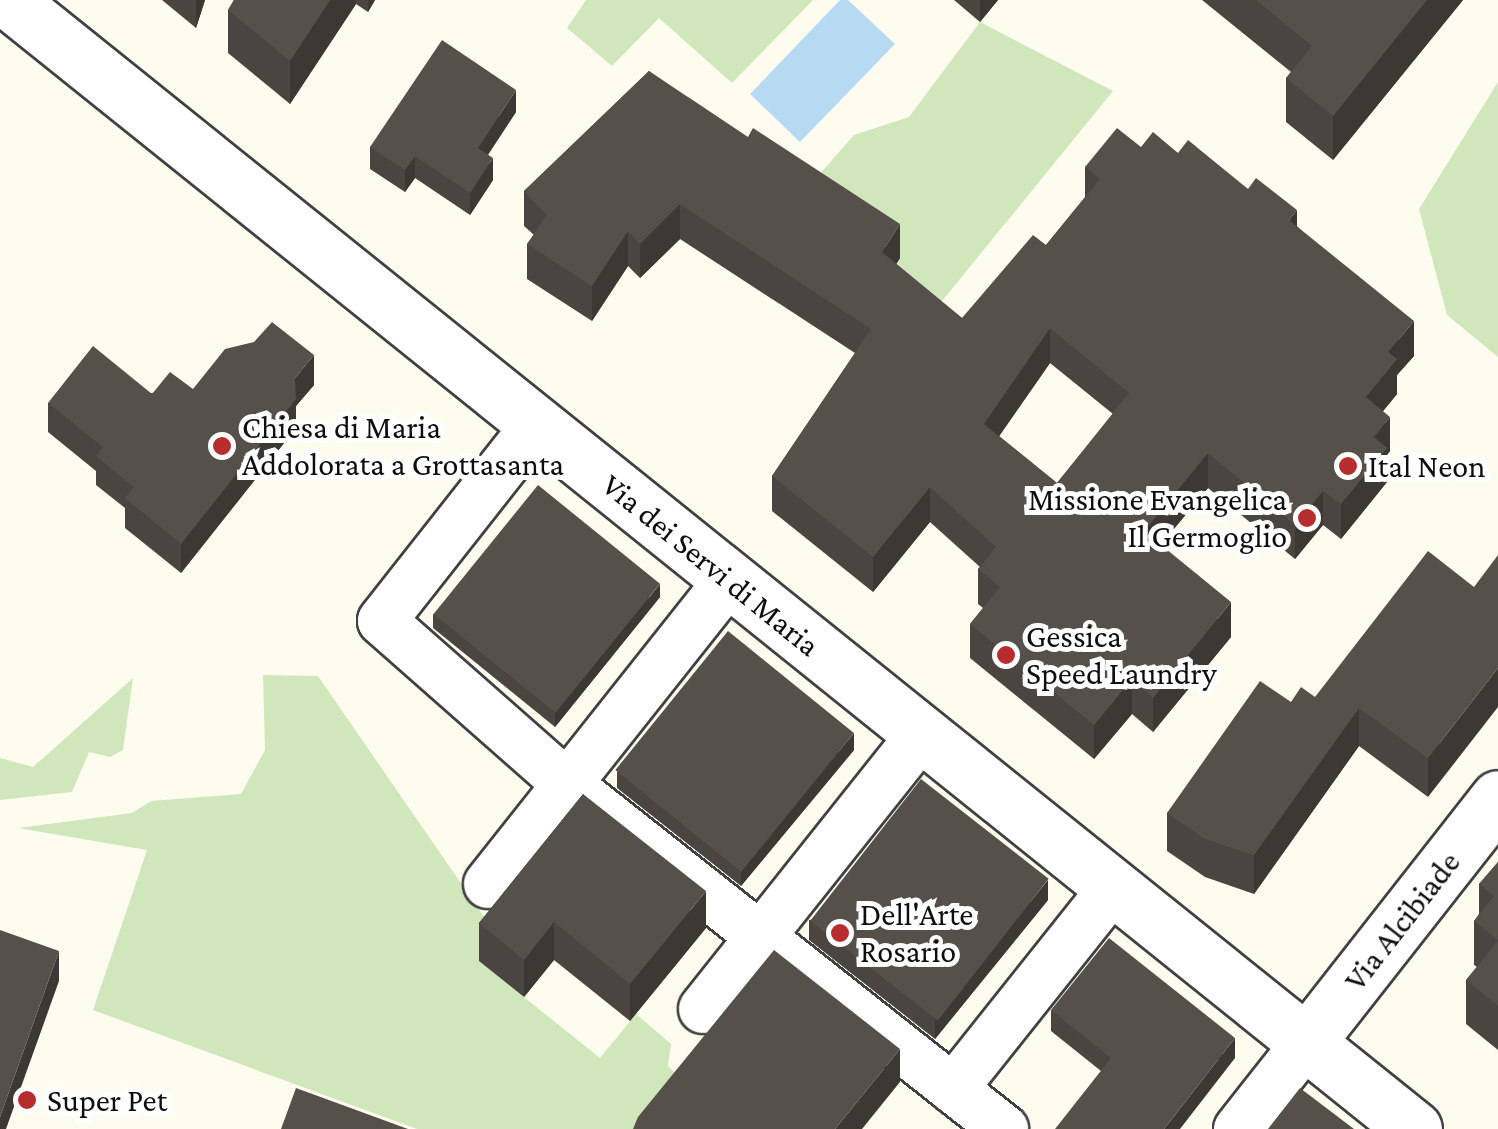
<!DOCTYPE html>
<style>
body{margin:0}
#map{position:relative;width:1498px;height:1129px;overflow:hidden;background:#fefcef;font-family:"Crimson Pro",serif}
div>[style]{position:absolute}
.green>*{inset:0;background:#d0e7bb}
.water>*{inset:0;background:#b7daf3}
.roads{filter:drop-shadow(2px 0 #414141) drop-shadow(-2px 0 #414141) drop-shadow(0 2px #414141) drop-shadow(0 -2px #414141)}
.minor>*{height:48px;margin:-24px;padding:0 24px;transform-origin:24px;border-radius:24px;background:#fff}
.tertiary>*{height:55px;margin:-27.5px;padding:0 27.5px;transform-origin:27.5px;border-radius:27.5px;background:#fff}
.wall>*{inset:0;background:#4a4540}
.shaded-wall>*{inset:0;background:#3c3834}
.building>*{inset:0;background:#56504b;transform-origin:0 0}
.dots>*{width:28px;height:28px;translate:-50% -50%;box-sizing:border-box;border:5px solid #fff;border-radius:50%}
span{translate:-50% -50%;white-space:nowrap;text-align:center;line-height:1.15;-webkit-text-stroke:10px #fff;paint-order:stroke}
.poi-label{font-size:32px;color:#0e0e0e}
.left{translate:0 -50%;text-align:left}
.right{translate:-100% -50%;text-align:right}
.street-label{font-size:32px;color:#0e0e0e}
</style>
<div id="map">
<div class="green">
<i style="clip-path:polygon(586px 0,813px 0,732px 83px,659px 18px,612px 66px,567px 28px)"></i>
<i style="clip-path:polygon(980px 22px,1113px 91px,925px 322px,882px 287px,899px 258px,802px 194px,854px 135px,909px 117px)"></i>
<i style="clip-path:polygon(1498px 82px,1498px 357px,1447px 315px,1419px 209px)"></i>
<i style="clip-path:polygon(263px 675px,318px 676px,487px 921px,479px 961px,600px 1058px,636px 1014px,671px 1044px,668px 1066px,689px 1087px,656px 1129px,417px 1129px,93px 1010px,147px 850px,18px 828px,132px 813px,151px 801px,241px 794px,265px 750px)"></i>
<i style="clip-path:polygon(133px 678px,123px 750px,110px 757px,89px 752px,72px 792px,0 800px,0 758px,33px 767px)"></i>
</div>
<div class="water">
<i style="clip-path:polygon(840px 0,848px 0,895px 44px,800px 142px,750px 94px)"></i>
</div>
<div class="roads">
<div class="minor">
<i style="left:536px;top:425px;width:249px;rotate:128.2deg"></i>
<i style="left:382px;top:621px;width:247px;rotate:41.4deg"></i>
<i style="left:567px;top:784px;width:557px;rotate:38.29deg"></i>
<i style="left:488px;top:884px;width:388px;rotate:-51.6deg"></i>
<i style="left:703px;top:1009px;width:350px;rotate:-51.5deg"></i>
<i style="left:953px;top:1089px;width:257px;rotate:-51.5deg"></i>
<i style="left:1238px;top:1129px;width:110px;rotate:-51.7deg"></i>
</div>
<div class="tertiary">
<i style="left:8px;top:0;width:1803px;rotate:38.76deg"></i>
<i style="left:1306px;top:1043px;width:311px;rotate:-51.9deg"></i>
</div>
</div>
<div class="wall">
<i style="clip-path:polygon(162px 0,205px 0,196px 28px)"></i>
<i style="clip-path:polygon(234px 0,375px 0,368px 12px,356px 4px,290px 104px,228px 53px,228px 10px)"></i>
<i style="clip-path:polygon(954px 0,998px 0,980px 22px)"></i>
<i style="clip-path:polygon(1202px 0,1463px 0,1333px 160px,1286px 122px,1286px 78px,1291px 72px)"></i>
<i style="clip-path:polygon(evenodd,649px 71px,900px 258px,896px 264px,962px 318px,1046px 245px,1085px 197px,1085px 167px,1141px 147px,1178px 153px,1248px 189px,1297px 226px,1414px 356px,1397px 375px,1397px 394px,1383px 411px,1390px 451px,1387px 455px,1387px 482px,1341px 539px,1323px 525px,1295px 559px,1208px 488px,1161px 544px,1231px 637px,1153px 732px,1132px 714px,1094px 759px,970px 658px,970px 624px,983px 608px,978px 604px,978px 569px,980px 567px,930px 522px,873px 592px,772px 511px,772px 476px,855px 353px,680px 239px,640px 278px,628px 266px,592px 321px,527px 279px,527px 244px,534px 235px,524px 226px,524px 191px,649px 71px,1050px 363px,1113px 414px,1057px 483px,999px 436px,1050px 363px)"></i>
<i style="clip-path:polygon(516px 112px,488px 155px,493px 180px,470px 215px,415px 178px,405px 192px,370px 169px,370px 147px)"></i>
<i style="clip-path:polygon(314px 385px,296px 406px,296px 428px,181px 573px,125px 528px,125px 508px,96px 485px,96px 471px,48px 432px,48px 403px,193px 389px)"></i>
<i style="clip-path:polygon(1474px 587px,1428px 797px,1359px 746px,1254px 894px,1205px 877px,1167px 851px,1167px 813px,1291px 702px,1315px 697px)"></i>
<i style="clip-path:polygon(660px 597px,555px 727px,433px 628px,433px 614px)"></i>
<i style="clip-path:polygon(854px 750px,741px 886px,617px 788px,617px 772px)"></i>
<i style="clip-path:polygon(583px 794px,706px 928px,630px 1021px,554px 960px,524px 997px,479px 961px,479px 923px)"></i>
<i style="clip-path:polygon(1498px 862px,1498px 1050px,1466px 1024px,1466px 980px,1477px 967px,1474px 965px,1474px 921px,1479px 914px,1479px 884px)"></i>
<i style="clip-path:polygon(1048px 900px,935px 1039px,809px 940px,809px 920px)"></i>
<i style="clip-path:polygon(1051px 1010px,1235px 1058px,1101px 1071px,1051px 1031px)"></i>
</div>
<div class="shaded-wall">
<i style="clip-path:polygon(196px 0,205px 0,196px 28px)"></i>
<i style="clip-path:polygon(330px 0,356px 0,356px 4px,290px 104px,290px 61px)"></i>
<i style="clip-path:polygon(368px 0,375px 0,368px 12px)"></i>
<i style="clip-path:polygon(980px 0,998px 0,980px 22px)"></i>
<i style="clip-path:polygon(1427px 0,1463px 0,1333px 160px,1333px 116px)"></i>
<i style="clip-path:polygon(516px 90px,516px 112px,478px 169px,478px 148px)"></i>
<i style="clip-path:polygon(415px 156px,415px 178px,405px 192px,405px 170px)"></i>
<i style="clip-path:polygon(493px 158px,493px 180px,470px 215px,470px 193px)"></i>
<i style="clip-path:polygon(680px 204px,680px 239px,640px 278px,640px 244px)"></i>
<i style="clip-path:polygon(1297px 210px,1297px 245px,1289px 220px)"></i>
<i style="clip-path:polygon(900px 224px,900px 258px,882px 287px,882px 252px)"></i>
<i style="clip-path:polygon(628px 231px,628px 266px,592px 321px,592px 286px)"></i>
<i style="clip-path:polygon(1414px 321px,1414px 356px,1397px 375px,1397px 394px,1366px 432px,1366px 397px,1388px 352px)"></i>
<i style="clip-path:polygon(1050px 328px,1050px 363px,984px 458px,984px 424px)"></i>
<i style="clip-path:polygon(314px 355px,314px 385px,296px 406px,296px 428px,181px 573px,181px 544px,295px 378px)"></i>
<i style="clip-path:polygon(1390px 417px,1390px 451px,1387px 455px,1387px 482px,1341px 539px,1341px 504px,1374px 437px)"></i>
<i style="clip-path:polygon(1208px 453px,1208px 488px,1144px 565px,1144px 531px)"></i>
<i style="clip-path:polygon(930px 487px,930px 522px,873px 592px,873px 557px)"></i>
<i style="clip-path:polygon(1323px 491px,1323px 525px,1295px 559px,1295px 525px)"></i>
<i style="clip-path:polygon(660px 584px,660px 597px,555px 727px,555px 713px)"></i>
<i style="clip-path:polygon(1231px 602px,1231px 637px,1153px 732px,1153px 698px)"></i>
<i style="clip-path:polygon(1498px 668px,1498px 707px,1428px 797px,1428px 758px)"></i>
<i style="clip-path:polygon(1132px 679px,1132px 714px,1094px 759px,1094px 725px)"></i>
<i style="clip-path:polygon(1359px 708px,1359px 746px,1254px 894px,1254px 855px)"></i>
<i style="clip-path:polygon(854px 733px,854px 750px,741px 886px,741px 870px)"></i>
<i style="clip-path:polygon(1048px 880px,1048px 900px,935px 1039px,935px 1020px)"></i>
<i style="clip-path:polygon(706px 891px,706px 928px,630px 1021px,630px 984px)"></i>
<i style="clip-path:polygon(554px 922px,554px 960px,524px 997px,524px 960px)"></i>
<i style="clip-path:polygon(59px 951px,59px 981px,6px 1129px,0 1129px,0 1117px)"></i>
<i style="clip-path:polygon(1235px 1038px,1235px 1058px,1180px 1129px,1164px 1129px)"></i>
<i style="clip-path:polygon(900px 1049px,900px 1082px,862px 1129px,835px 1129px)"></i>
</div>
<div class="building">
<i style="clip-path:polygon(234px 0,330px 0,290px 61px,228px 10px)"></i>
<i style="clip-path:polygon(1256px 0,1427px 0,1333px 116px,1286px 78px,1312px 46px)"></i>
<i style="clip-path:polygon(442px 40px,516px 90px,478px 148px,493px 158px,470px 193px,415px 156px,405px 170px,370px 147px)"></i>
<i style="clip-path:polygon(evenodd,649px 71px,748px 137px,753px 128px,900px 224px,882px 252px,962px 318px,1033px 235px,1046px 245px,1100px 179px,1085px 167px,1117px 128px,1141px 147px,1153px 132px,1178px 153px,1188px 140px,1248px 189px,1256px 178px,1297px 210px,1289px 220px,1414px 321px,1388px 352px,1397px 359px,1366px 397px,1390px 417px,1374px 437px,1387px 448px,1341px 504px,1323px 491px,1295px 525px,1208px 453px,1144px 531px,1231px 602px,1153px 698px,1132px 679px,1094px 725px,970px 624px,1000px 587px,978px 569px,996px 547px,930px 487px,873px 557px,772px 476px,871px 329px,680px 204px,640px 244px,628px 231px,592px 286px,527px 244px,547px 215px,524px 191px,649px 71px,1050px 328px,1129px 393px,1057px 483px,984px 424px,1050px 328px)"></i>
<i style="clip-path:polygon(272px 322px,314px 355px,295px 378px,296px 399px,181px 544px,125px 498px,134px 487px,96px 456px,103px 447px,48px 403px,93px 346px,152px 394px,170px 372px,193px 389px,225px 349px,254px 342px)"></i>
<i style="left:538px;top:485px;width:157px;height:166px;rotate:39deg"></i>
<i style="clip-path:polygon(1428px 551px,1474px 587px,1498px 555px,1498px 668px,1428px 758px,1359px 708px,1254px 855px,1205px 839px,1167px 813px,1260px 681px,1291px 702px,1301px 687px,1315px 697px)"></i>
<i style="left:728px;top:631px;width:162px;height:179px;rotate:39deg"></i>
<i style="left:921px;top:779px;width:162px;height:180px;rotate:38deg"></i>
<i style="clip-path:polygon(583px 794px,706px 891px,630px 984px,554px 922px,524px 960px,479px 923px)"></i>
<i style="clip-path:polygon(1498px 862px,1498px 940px,1474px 921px,1494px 896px,1479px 884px)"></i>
<i style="clip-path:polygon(0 930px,59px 951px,0 1117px)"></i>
<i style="clip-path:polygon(1109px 938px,1235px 1038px,1164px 1129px,1055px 1129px,1111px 1058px,1051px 1010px)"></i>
<i style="clip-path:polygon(1498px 941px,1498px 1006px,1466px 980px)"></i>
<i style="clip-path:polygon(774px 950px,900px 1049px,835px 1129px,633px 1129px,638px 1117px)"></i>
<i style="clip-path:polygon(296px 1088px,408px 1129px,281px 1129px)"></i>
<i style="clip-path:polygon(1300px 1088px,1354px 1129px,1268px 1129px)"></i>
</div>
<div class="dots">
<i style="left:222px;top:446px;background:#b72d2d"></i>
<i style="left:1348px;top:466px;background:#b72d2d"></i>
<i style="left:1307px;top:518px;background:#b72d2d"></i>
<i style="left:1006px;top:655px;background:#b72d2d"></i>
<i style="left:840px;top:933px;background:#b72d2d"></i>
<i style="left:27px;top:1100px;background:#b72d2d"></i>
</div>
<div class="poi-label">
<span class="left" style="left:242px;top:446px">Chiesa di Maria<br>Addolorata a Grottasanta</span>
<span class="left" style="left:1368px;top:466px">Ital Neon</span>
<span class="right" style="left:1287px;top:518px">Missione Evangelica<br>Il Germoglio</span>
<span class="left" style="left:1026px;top:655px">Gessica<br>Speed Laundry</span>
<span class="left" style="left:860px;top:933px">Dell'Arte<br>Rosario</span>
<span class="left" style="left:47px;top:1100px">Super Pet</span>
</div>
<div class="street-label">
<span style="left:711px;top:565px;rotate:39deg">Via dei Servi di Maria</span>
<span style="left:1402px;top:921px;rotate:-52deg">Via Alcibiade</span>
</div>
</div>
